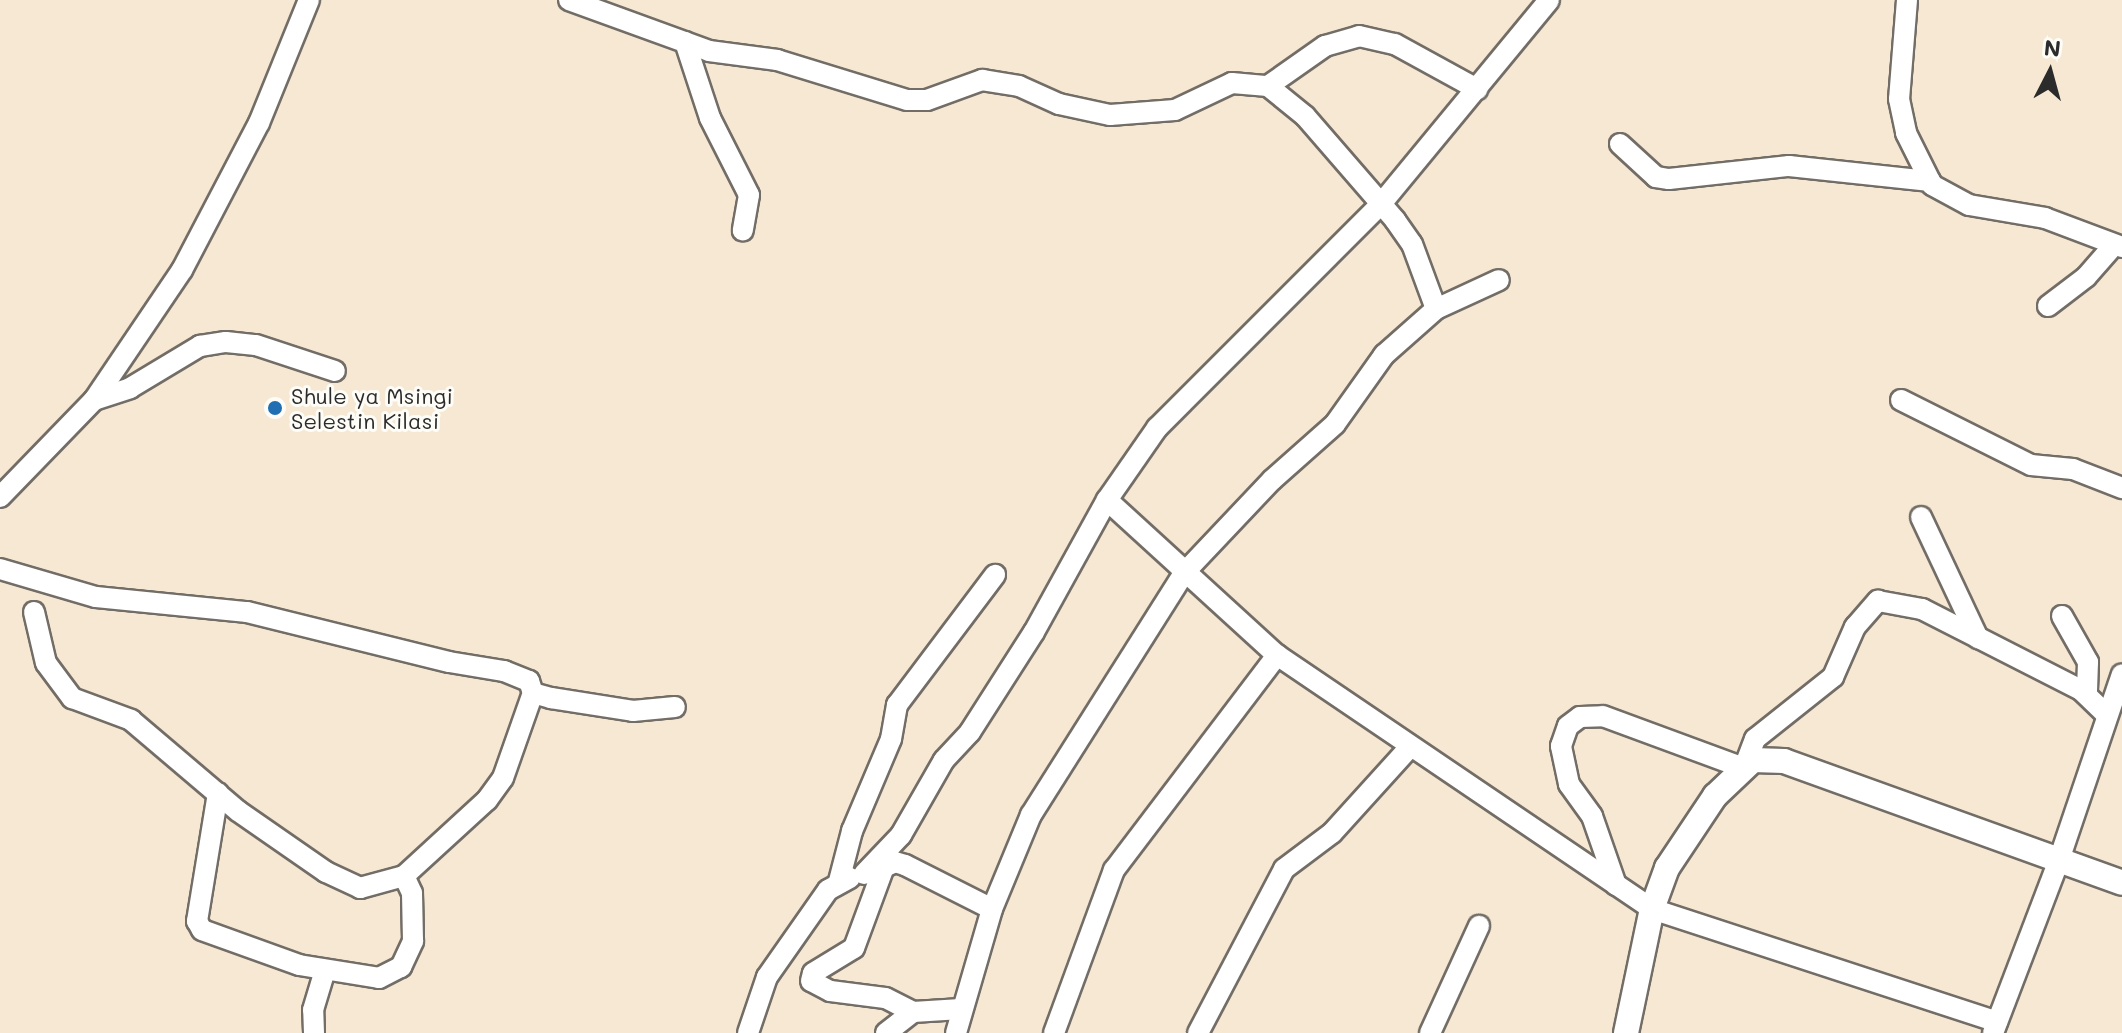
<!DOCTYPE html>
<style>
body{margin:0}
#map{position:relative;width:2122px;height:1033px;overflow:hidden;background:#f6e8d3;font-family:Mali,sans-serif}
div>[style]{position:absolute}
.roads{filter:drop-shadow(2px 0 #726d66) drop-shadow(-2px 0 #726d66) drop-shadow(0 2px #726d66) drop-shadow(0 -2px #726d66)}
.minor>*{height:20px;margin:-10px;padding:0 10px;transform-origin:10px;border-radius:10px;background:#fff}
.tertiary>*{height:24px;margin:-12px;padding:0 12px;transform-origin:12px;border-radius:12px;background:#fff}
.dots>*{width:22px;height:22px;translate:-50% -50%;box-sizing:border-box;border:4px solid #fdfcf7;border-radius:50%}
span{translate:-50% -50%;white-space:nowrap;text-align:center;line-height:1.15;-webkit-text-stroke:6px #fdfcf7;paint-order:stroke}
.poi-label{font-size:22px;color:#2b2b2b}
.left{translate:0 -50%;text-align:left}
.north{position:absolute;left:2010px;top:32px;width:80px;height:80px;-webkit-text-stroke:6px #fdfcf7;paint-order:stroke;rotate:6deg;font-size:22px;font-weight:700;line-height:32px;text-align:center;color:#2b2b2b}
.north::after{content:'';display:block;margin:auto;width:28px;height:36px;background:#2b2b2b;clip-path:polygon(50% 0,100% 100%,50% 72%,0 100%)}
</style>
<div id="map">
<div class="roads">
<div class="minor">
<i style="left:569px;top:0;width:149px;rotate:20deg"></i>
<i style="left:709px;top:51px;width:69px;rotate:7.5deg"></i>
<i style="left:777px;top:60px;width:136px;rotate:17.1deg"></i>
<i style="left:907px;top:100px;width:20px"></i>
<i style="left:927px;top:100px;width:59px;rotate:-20deg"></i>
<i style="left:982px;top:80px;width:37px;rotate:9deg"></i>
<i style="left:1019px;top:86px;width:44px;rotate:24.2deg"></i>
<i style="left:1059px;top:104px;width:52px;rotate:12.2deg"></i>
<i style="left:1110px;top:115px;width:65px;rotate:-4.4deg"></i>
<i style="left:1175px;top:110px;width:63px;rotate:-25.3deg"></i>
<i style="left:1232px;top:83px;width:36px;rotate:5deg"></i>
<i style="left:1268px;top:86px;width:48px;rotate:39deg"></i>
<i style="left:1305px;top:116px;width:138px;rotate:49.1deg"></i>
<i style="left:1395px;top:220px;width:29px;rotate:55deg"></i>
<i style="left:1412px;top:244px;width:69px;rotate:69.7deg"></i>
<i style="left:1907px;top:0;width:99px;rotate:94.6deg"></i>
<i style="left:1899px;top:99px;width:35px;rotate:78deg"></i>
<i style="left:1906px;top:133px;width:58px;rotate:63.4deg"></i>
<i style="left:1932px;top:185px;width:42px;rotate:28.4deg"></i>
<i style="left:1969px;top:205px;width:77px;rotate:9.7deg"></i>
<i style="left:2045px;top:218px;width:82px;rotate:20.6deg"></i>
<i style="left:685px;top:42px;width:80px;rotate:71.8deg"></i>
<i style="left:710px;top:118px;width:86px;rotate:63.1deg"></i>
<i style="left:749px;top:195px;width:36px;rotate:100deg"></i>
<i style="left:1268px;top:86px;width:70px;rotate:-35.1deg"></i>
<i style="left:1325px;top:46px;width:35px;rotate:-16deg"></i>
<i style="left:1359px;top:36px;width:37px;rotate:13deg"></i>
<i style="left:1395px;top:44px;width:94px;rotate:28.8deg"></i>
<i style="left:1620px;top:144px;width:49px;rotate:42.5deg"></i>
<i style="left:1656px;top:177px;width:13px;rotate:9deg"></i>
<i style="left:1669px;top:179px;width:121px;rotate:-6.2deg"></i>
<i style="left:1789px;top:166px;width:142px;rotate:6.1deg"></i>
<i style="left:2048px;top:306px;width:48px;rotate:-37.3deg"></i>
<i style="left:2086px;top:277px;width:43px;rotate:-48.8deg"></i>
<i style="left:94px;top:400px;width:38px;rotate:-18deg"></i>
<i style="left:130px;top:388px;width:82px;rotate:-31deg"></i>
<i style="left:200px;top:346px;width:26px;rotate:-9deg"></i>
<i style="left:226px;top:342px;width:30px;rotate:6deg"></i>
<i style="left:256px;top:345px;width:83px;rotate:18.2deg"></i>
<i style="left:1901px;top:400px;width:145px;rotate:26.6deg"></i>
<i style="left:2031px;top:465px;width:42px;rotate:5.4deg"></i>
<i style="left:2073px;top:469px;width:53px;rotate:21.2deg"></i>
<i style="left:0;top:497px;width:135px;rotate:-45.9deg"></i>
<i style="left:94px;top:400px;width:157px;rotate:-55.9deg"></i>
<i style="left:182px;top:270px;width:166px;rotate:-62.4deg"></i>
<i style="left:259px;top:123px;width:133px;rotate:-67.9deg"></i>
<i style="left:1107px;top:500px;width:230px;rotate:42.4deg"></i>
<i style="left:1277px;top:655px;width:453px;rotate:34.1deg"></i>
<i style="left:1652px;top:909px;width:363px;rotate:18.1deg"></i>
<i style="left:1921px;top:517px;width:134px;rotate:64.8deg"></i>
<i style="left:0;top:569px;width:100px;rotate:16.3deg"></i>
<i style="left:96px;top:597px;width:152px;rotate:5.7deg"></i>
<i style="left:247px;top:612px;width:208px;rotate:13.9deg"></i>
<i style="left:449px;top:662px;width:56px;rotate:9.3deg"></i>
<i style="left:504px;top:671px;width:27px;rotate:22deg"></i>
<i style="left:529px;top:681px;width:13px;rotate:72deg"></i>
<i style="left:533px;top:693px;width:19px;rotate:16deg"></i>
<i style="left:551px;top:698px;width:83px;rotate:9deg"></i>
<i style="left:633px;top:711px;width:42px;rotate:-5.4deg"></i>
<i style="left:34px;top:612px;width:52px;rotate:76.8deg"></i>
<i style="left:46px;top:663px;width:44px;rotate:53.4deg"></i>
<i style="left:72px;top:698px;width:63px;rotate:20.4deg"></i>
<i style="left:131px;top:720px;width:140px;rotate:40.4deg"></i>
<i style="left:238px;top:811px;width:107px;rotate:34.7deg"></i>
<i style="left:326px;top:872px;width:38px;rotate:25deg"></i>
<i style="left:360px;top:888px;width:46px;rotate:-15.3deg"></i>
<i style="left:404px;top:876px;width:113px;rotate:-42.5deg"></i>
<i style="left:487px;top:800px;width:27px;rotate:-54deg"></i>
<i style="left:503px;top:778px;width:90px;rotate:-70.6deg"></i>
<i style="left:2062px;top:616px;width:53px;rotate:60.5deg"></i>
<i style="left:2088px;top:662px;width:33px;rotate:92deg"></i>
<i style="left:1745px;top:765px;width:28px;rotate:-69deg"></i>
<i style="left:1755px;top:739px;width:100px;rotate:-38.5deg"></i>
<i style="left:1833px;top:677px;width:55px;rotate:-66.3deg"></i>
<i style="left:1855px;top:627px;width:35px;rotate:-49deg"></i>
<i style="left:1878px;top:601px;width:45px;rotate:10.3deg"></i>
<i style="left:1922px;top:609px;width:178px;rotate:27deg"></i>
<i style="left:2081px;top:690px;width:35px;rotate:44deg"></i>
<i style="left:218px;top:793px;width:130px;rotate:99.3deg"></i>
<i style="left:197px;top:921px;width:10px;rotate:61deg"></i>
<i style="left:202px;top:930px;width:103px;rotate:19.8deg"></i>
<i style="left:299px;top:965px;width:81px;rotate:9.2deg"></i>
<i style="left:379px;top:978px;width:25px;rotate:-27deg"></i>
<i style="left:401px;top:967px;width:29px;rotate:-65deg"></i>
<i style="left:413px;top:941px;width:48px;rotate:-91.2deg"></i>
<i style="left:412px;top:893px;width:19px;rotate:-115deg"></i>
<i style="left:864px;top:874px;width:54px;rotate:-46.5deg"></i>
<i style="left:901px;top:835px;width:86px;rotate:-60.2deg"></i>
<i style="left:944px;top:760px;width:38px;rotate:-47deg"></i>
<i style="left:970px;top:732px;width:119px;rotate:-57.4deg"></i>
<i style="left:1034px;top:632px;width:151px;rotate:-61.1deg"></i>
<i style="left:1107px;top:500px;width:88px;rotate:-55.2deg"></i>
<i style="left:1157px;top:428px;width:317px;rotate:-45deg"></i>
<i style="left:1381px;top:204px;width:264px;rotate:-50.5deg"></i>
<i style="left:839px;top:881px;width:52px;rotate:-75.4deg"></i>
<i style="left:852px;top:831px;width:100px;rotate:-67deg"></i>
<i style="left:891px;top:739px;width:35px;rotate:-80deg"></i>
<i style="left:897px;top:705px;width:163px;rotate:-53deg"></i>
<i style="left:1616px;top:885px;width:73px;rotate:-109.2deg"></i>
<i style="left:1592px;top:816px;width:39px;rotate:-126deg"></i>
<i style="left:1569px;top:784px;width:39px;rotate:-102deg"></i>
<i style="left:1561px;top:746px;width:21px;rotate:-71deg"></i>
<i style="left:1568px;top:726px;width:15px;rotate:-37deg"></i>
<i style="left:1580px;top:717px;width:23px;rotate:-2deg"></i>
<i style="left:1603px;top:716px;width:147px;rotate:20.3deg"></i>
<i style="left:913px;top:1012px;width:31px;rotate:-153deg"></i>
<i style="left:885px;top:998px;width:55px;rotate:-172.7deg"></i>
<i style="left:830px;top:991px;width:21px;rotate:-152deg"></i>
<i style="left:811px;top:981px;width:8px;rotate:-76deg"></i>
<i style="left:813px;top:973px;width:48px;rotate:-31.4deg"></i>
<i style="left:854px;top:948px;width:86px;rotate:-69.7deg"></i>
<i style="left:884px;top:867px;width:12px;rotate:-24deg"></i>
<i style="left:895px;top:862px;width:10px;rotate:17deg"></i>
<i style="left:905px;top:865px;width:97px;rotate:26.8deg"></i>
<i style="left:314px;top:1033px;width:23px;rotate:-92deg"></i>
<i style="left:313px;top:1010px;width:42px;rotate:-73.3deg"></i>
<i style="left:748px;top:1033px;width:59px;rotate:-71.3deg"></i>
<i style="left:767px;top:977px;width:106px;rotate:-55deg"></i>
<i style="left:828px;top:890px;width:25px;rotate:-29deg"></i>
<i style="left:886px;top:1033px;width:34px;rotate:-38deg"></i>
<i style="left:913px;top:1012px;width:48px;rotate:-3.6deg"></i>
<i style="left:956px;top:1033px;width:129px;rotate:-73.8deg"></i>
<i style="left:992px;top:909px;width:102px;rotate:-67.5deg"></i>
<i style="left:1031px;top:815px;width:286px;rotate:-57.7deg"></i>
<i style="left:1184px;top:573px;width:128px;rotate:-46.6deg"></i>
<i style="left:1272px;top:480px;width:84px;rotate:-41.6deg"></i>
<i style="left:1335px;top:424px;width:85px;rotate:-54.6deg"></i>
<i style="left:1384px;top:355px;width:69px;rotate:-41.5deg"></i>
<i style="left:1436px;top:309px;width:69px;rotate:-24.7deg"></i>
<i style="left:1054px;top:1033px;width:174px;rotate:-69.8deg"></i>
<i style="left:1114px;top:870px;width:270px;rotate:-52.8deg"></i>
<i style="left:1198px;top:1033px;width:185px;rotate:-62.3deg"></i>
<i style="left:1284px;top:869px;width:60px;rotate:-36.9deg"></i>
<i style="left:1332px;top:833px;width:116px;rotate:-47.8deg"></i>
<i style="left:1430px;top:1033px;width:118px;rotate:-65.4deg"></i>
<i style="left:1993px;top:1033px;width:185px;rotate:-69.1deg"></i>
<i style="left:2059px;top:860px;width:196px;rotate:-71.3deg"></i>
</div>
<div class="tertiary">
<i style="left:1626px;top:1033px;width:127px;rotate:-78.2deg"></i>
<i style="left:1652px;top:909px;width:44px;rotate:-69.9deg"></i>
<i style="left:1667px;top:868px;width:87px;rotate:-56.3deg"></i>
<i style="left:1715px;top:796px;width:52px;rotate:-43.5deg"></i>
<i style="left:1753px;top:760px;width:31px;rotate:2deg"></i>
<i style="left:1784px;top:761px;width:359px;rotate:19.8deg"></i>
</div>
</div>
<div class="dots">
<i style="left:275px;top:408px;background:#1f6fb2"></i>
</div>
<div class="poi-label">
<span class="left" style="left:291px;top:408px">Shule ya Msingi<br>Selestin Kilasi</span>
</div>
<div class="north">N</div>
</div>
